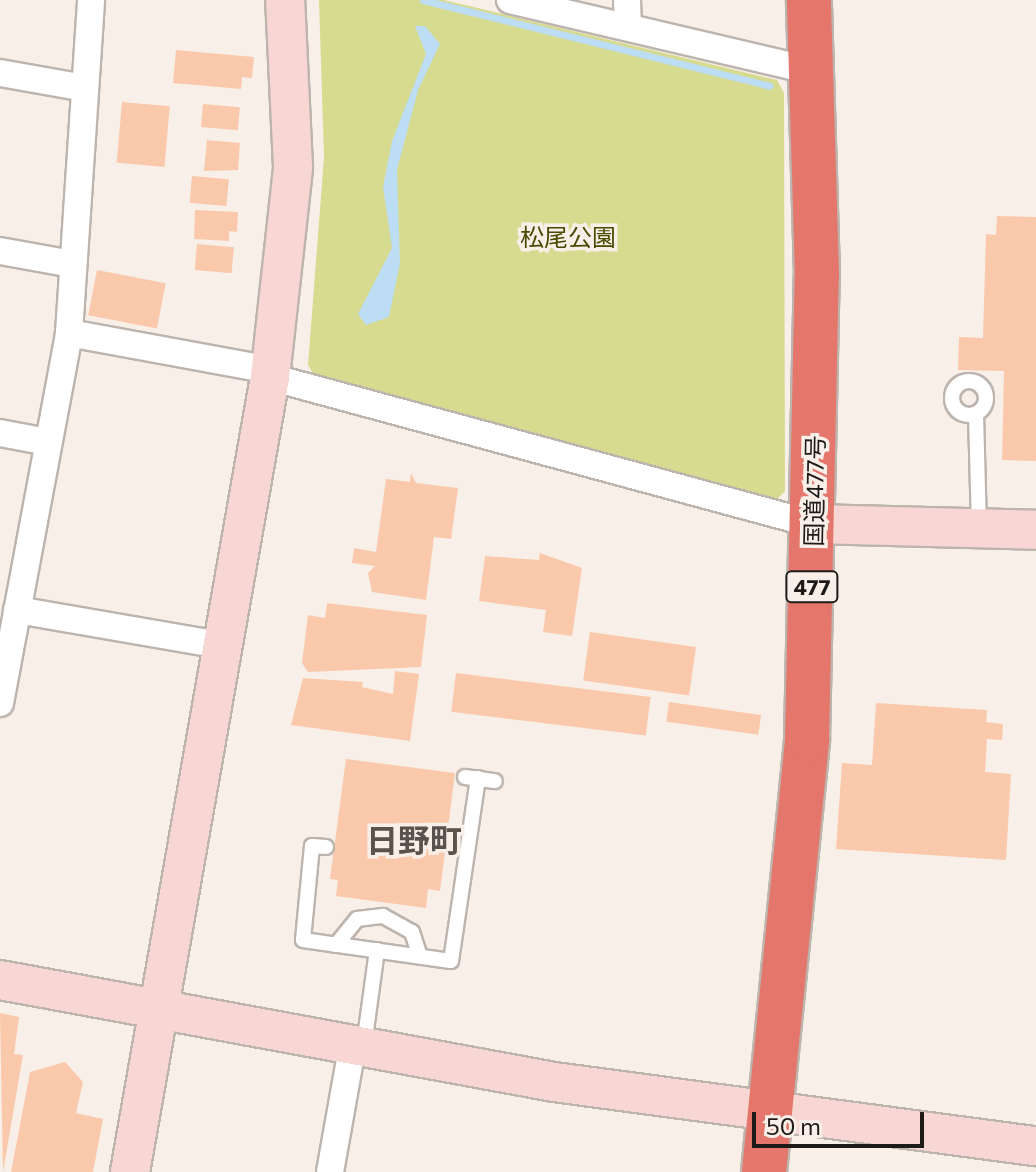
<!DOCTYPE html>
<meta charset="utf-8">
<style>
body{margin:0}
#map{position:relative;width:1036px;height:1172px;overflow:hidden;background:#f9efe9;font-family:Commissioner,"Noto Sans JP",sans-serif}
div>[style]{position:absolute}
.green>*{inset:0;background:#d6db8f}
.water>*{inset:0;background:#bcddf3}
.stream>*{height:7px;margin:-3.5px;padding:0 3.5px;transform-origin:3.5px;border-radius:3.5px;background:#bcddf3}
.building>*{inset:0;background:#fac9ab;transform-origin:0 0}
.roads{filter:drop-shadow(2px 0 #bdb4ae) drop-shadow(-2px 0 #bdb4ae) drop-shadow(0 2px #bdb4ae) drop-shadow(0 -2px #bdb4ae)}
.lane>*{height:14px;margin:-7px;padding:0 7px;transform-origin:7px;border-radius:7px;background:#fff}
.lane>.ring{margin:-7px;padding:0;box-sizing:content-box;background:none;border:14px solid #fff;border-radius:50%}
.street>*{height:26px;margin:-13px;padding:0 13px;transform-origin:13px;border-radius:13px;background:#fff}
.secondary>*{height:38px;margin:-19px;padding:0 19px;transform-origin:19px;border-radius:19px;background:#f7d6d3}
.highway>*{height:44px;margin:-22px;padding:0 22px;transform-origin:22px;border-radius:22px;background:#e4766b}
span{translate:-50% -50%;white-space:nowrap;text-align:center;line-height:1.15;-webkit-text-stroke:7px #f9efe9;paint-order:stroke}
.shield-label span{padding:2px 6px;background:#f9efe9;border:2px solid;border-radius:6px;-webkit-text-stroke-width:0}
.shield-label{font-size:22px;color:#1e1a18;font-weight:700}
.park-label{font-size:24px;color:#484a00}
.street-label{font-size:24px;color:#1e1a18}
.district-label{font-size:32px;color:#5a524d;font-weight:700}
.scale{position:absolute;left:752px;top:1112px;width:172px;height:36px;box-sizing:border-box;border:4px solid #1e1a18;border-top:0;padding-left:10px;font-size:24px;line-height:28px;white-space:nowrap;color:#1e1a18;-webkit-text-stroke:6px #f9efe9;paint-order:stroke}
</style>
<div id="map">
<div class="green">
<i style="clip-path:polygon(319px 0,444px 0,777px 80px,784px 93px,785px 491px,773px 504px,316px 378px,308px 365px,324px 157px)"></i>
</div>
<div class="water">
<i style="clip-path:polygon(415px 26px,425px 26px,440px 44px,418px 90px,397px 170px,400px 263px,389px 317px,366px 325px,358px 314px,392px 248px,383px 187px,392px 141px,426px 54px)"></i>
</div>
<div class="stream">
<i style="left:423px;top:0;width:357px;rotate:13.9deg"></i>
</div>
<div class="building">
<i style="clip-path:polygon(176px 50px,254px 57px,252px 78px,242px 77px,241px 89px,173px 83px)"></i>
<i style="left:122px;top:102px;width:48px;height:61px;rotate:5deg"></i>
<i style="left:203px;top:104px;width:37px;height:23px;rotate:5deg"></i>
<i style="clip-path:polygon(207px 140px,240px 143px,238px 170px,204px 171px)"></i>
<i style="left:192px;top:176px;width:37px;height:27px;rotate:5deg"></i>
<i style="clip-path:polygon(195px 210px,238px 212px,237px 232px,229px 231px,229px 241px,194px 239px)"></i>
<i style="clip-path:polygon(997px 216px,1036px 217px,1036px 461px,1002px 460px,1004px 371px,958px 370px,959px 337px,983px 338px,986px 234px,996px 235px)"></i>
<i style="left:197px;top:244px;width:37px;height:26px;rotate:5deg"></i>
<i style="left:97px;top:270px;width:70px;height:46px;rotate:11deg"></i>
<i style="clip-path:polygon(411px 473px,416px 483px,458px 488px,451px 539px,434px 537px,426px 600px,372px 592px,368px 573px,375px 566px,352px 563px,354px 548px,376px 552px,386px 479px,410px 482px)"></i>
<i style="clip-path:polygon(540px 553px,582px 568px,572px 636px,543px 632px,546px 610px,479px 601px,485px 556px,539px 560px)"></i>
<i style="clip-path:polygon(327px 603px,427px 615px,421px 667px,308px 672px,302px 663px,308px 615px,325px 618px)"></i>
<i style="left:590px;top:632px;width:107px;height:49px;rotate:8deg"></i>
<i style="clip-path:polygon(395px 671px,419px 674px,410px 741px,291px 725px,303px 678px,363px 682px,362px 687px,393px 694px)"></i>
<i style="left:456px;top:673px;width:196px;height:39px;rotate:7deg"></i>
<i style="left:669px;top:702px;width:93px;height:20px;rotate:8deg"></i>
<i style="clip-path:polygon(876px 703px,987px 710px,986px 722px,1003px 724px,1002px 740px,987px 739px,985px 772px,1011px 774px,1006px 860px,836px 849px,842px 763px,872px 765px)"></i>
<i style="clip-path:polygon(346px 759px,455px 773px,440px 891px,428px 889px,426px 908px,336px 896px,338px 880px,330px 879px)"></i>
<i style="clip-path:polygon(0 1013px,19px 1017px,14px 1054px,23px 1055px,3px 1172px)"></i>
<i style="clip-path:polygon(65px 1062px,83px 1082px,76px 1113px,103px 1119px,93px 1172px,11px 1172px,30px 1072px)"></i>
</div>
<div class="roads">
<div class="lane">
<i class="ring" style="left:952px;top:381px;width:20px;height:20px"></i>
<i style="left:976px;top:414px;width:113px;rotate:88.5deg"></i>
<i style="left:465px;top:777px;width:30px;rotate:8deg"></i>
<i style="left:326px;top:847px;width:14px;rotate:-176deg"></i>
<i style="left:312px;top:846px;width:94px;rotate:95.5deg"></i>
<i style="left:303px;top:940px;width:149px;rotate:8.1deg"></i>
<i style="left:451px;top:961px;width:185px;rotate:-81.6deg"></i>
<i style="left:336px;top:945px;width:33px;rotate:-51deg"></i>
<i style="left:357px;top:919px;width:26px;rotate:-7deg"></i>
<i style="left:383px;top:916px;width:33px;rotate:29deg"></i>
<i style="left:412px;top:932px;width:25px;rotate:72deg"></i>
<i style="left:364px;top:1045px;width:96px;rotate:-82.2deg"></i>
</div>
<div class="street">
<i style="left:510px;top:0;width:311px;rotate:13.2deg"></i>
<i style="left:627px;top:0;width:25px;rotate:88deg"></i>
<i style="left:0;top:73px;width:86px;rotate:10deg"></i>
<i style="left:0;top:251px;width:73px;rotate:10.2deg"></i>
<i style="left:69px;top:333px;width:205px;rotate:10.4deg"></i>
<i style="left:270px;top:377px;width:563px;rotate:15.15deg"></i>
<i style="left:0;top:433px;width:49px;rotate:10.6deg"></i>
<i style="left:17px;top:610px;width:212px;rotate:9.8deg"></i>
<i style="left:0;top:703px;width:376px;rotate:-79.4deg"></i>
<i style="left:69px;top:333px;width:334px;rotate:-86.2deg"></i>
<i style="left:330px;top:1172px;width:131px;rotate:-79.9deg"></i>
</div>
<div class="secondary">
<i style="left:813px;top:524px;width:223px;rotate:1.5deg"></i>
<i style="left:0;top:980px;width:563px;rotate:10.43deg"></i>
<i style="left:554px;top:1082px;width:486px;rotate:7.6deg"></i>
<i style="left:130px;top:1172px;width:807px;rotate:-80.01deg"></i>
<i style="left:270px;top:377px;width:211px;rotate:-83.7deg"></i>
<i style="left:293px;top:167px;width:167px;rotate:-92.7deg"></i>
</div>
<div class="highway">
<i style="left:764px;top:1172px;width:434px;rotate:-84.3deg"></i>
<i style="left:807px;top:740px;width:465px;rotate:-88.8deg"></i>
<i style="left:817px;top:275px;width:275px;rotate:-91.7deg"></i>
</div>
</div>
<div class="shield-label">
<span style="left:812px;top:587px">477</span>
</div>
<div class="park-label">
<span style="left:568px;top:237px">松尾公園</span>
</div>
<div class="street-label">
<span style="left:814px;top:491px;rotate:-89deg">国道477号</span>
</div>
<div class="district-label">
<span style="left:414px;top:839px">日野町</span>
</div>
<div class="scale">50 m</div>
</div>
